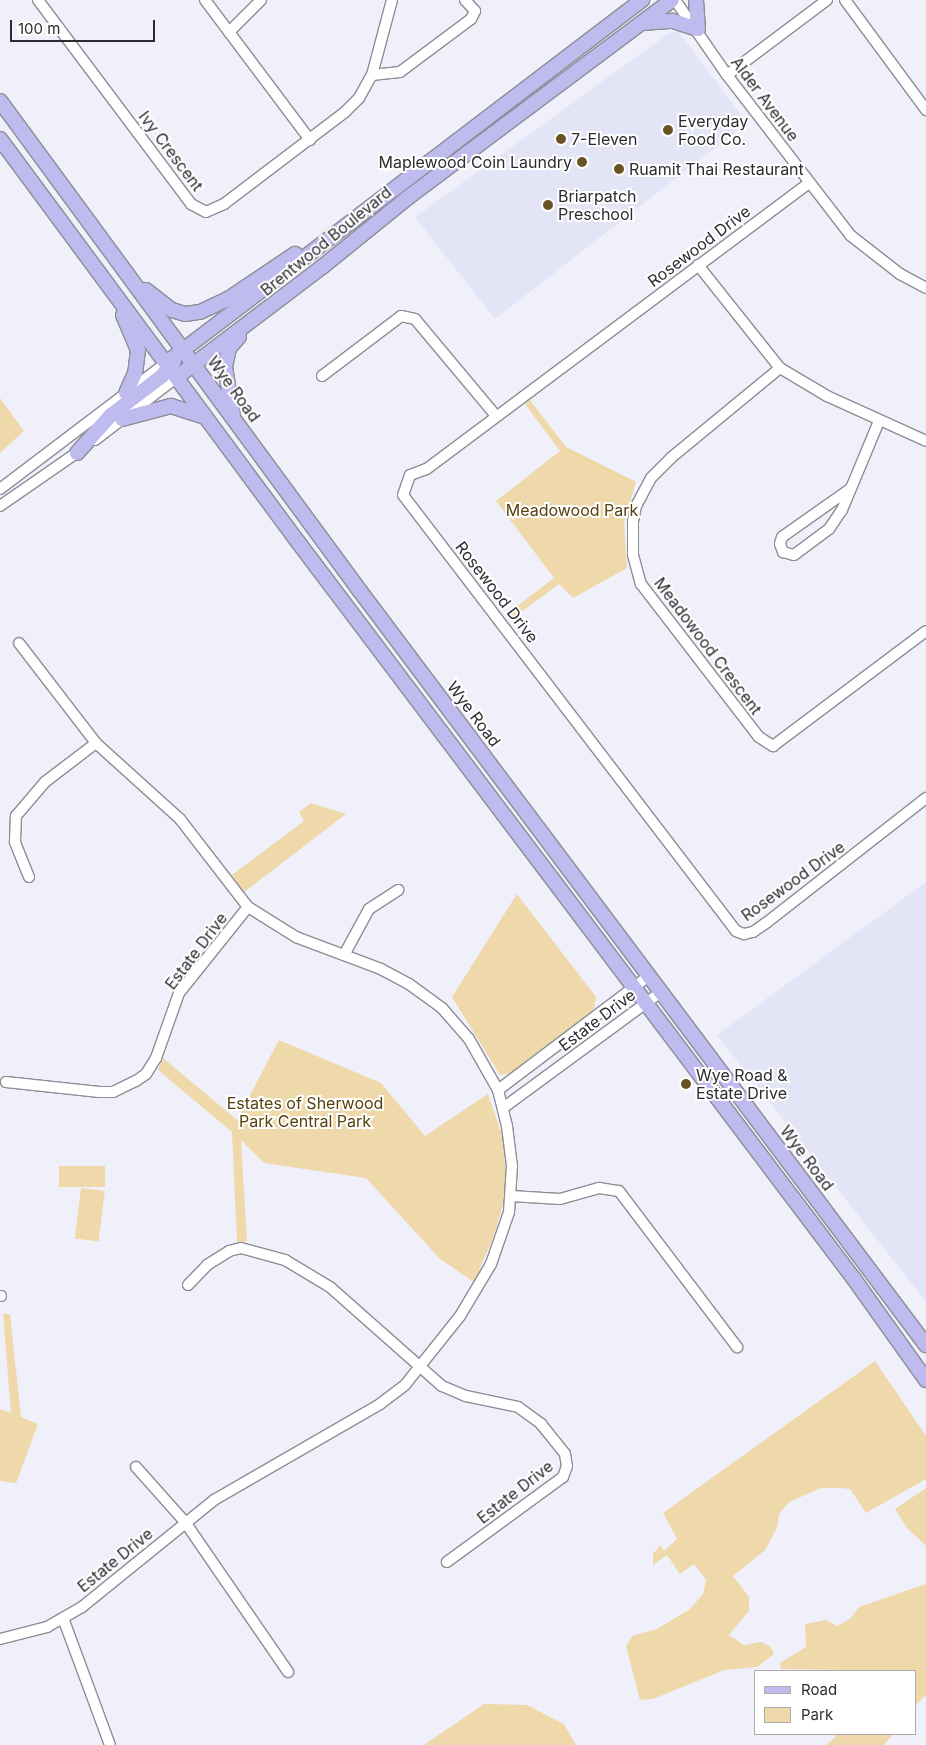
<!DOCTYPE html>
<style>
body{margin:0}
#map{position:relative;width:926px;height:1745px;overflow:hidden;background:#f0f0fb;font-family:Inter,sans-serif}
div>[style]{position:absolute}
.built>*{inset:0;background:#e4e4f7}
.green>*{inset:0;background:#efd8a9;transform-origin:0 0}
.roads{filter:drop-shadow(1px 0 #8d8d97) drop-shadow(-1px 0 #8d8d97) drop-shadow(0 1px #8d8d97) drop-shadow(0 -1px #8d8d97)}
.minor>*{height:10px;margin:-5px;padding:0 5px;transform-origin:5px;border-radius:5px;background:#fff}
.major>*{height:14px;margin:-7px;padding:0 7px;transform-origin:7px;border-radius:7px;background:#bfbbee}
.dots>*{width:14px;height:14px;translate:-50% -50%;box-sizing:border-box;border:2px solid #fff;border-radius:50%}
span{translate:-50% -50%;white-space:nowrap;text-align:center;line-height:1.15;-webkit-text-stroke:4px #fff;paint-order:stroke}
.street-label{font-size:16px;color:#2c2c30}
.poi-label{font-size:16px;color:#2c2c30}
.left{translate:0 -50%;text-align:left}
.right{translate:-100% -50%;text-align:right}
.park-label{font-size:16px;color:#57410d}
.legend{position:absolute;left:754px;top:1670px;width:162px;height:65px;box-sizing:border-box;background:#fff;border:1px solid #ababac;margin:0;padding:6px 9px;list-style:none;font-size:15px;color:#2c2c30}
.legend li{display:flex;align-items:center;gap:10px;height:25px}
.legend b{width:25px;border:1px solid #ababac}
.scale{position:absolute;left:10px;top:20px;width:145px;height:22px;box-sizing:border-box;border:2px solid #2c2c30;border-top:0;padding-left:6px;font-size:15px;line-height:18px;white-space:nowrap;color:#2c2c30;-webkit-text-stroke:4px #fff;paint-order:stroke}
</style>
<div id="map">
<div class="built">
<i style="clip-path:polygon(678px 31px,747px 123px,495px 319px,415px 217px,669px 33px)"></i>
<i style="clip-path:polygon(926px 882px,926px 1302px,717px 1035px)"></i>
</div>
<div class="green">
<i style="clip-path:polygon(0 398px,24px 431px,0 453px)"></i>
<i style="clip-path:polygon(530px 400px,566px 447px,636px 482px,624px 523px,627px 568px,573px 598px,559px 584px,512px 619px,507px 614px,554px 578px,496px 501px,560px 451px,525px 404px)"></i>
<i style="clip-path:polygon(311px 803px,346px 814px,243px 893px,232px 875px,304px 821px,299px 812px)"></i>
<i style="clip-path:polygon(517px 894px,596px 997px,594px 1009px,584px 1017px,584px 1021px,514px 1073px,500px 1075px,452px 997px)"></i>
<i style="clip-path:polygon(279px 1040px,381px 1083px,425px 1136px,488px 1094px,503px 1138px,507px 1191px,493px 1238px,474px 1282px,440px 1259px,366px 1178px,264px 1163px,241px 1140px,247px 1241px,237px 1243px,232px 1132px,158px 1070px,163px 1058px,237px 1120px)"></i>
<i style="left:59px;top:1166px;width:46px;height:21px"></i>
<i style="left:81px;top:1188px;width:24px;height:51px;rotate:7deg"></i>
<i style="clip-path:polygon(3px 1314px,10px 1314px,21px 1417px,38px 1424px,16px 1483px,0 1481px,0 1409px,11px 1413px)"></i>
<i style="clip-path:polygon(875px 1361px,926px 1436px,926px 1479px,866px 1513px,850px 1489px,841px 1488px,821px 1488px,789px 1502px,779px 1514px,777px 1528px,765px 1550px,733px 1576px,749px 1597px,749px 1611px,729px 1635px,744px 1645px,761px 1642px,771px 1647px,774px 1654px,757px 1667px,724px 1670px,653px 1699px,640px 1700px,626px 1646px,632px 1636px,657px 1629px,690px 1609px,703px 1594px,706px 1580px,694px 1564px,680px 1574px,667px 1555px,653px 1565px,653px 1554px,660px 1545px,664px 1551px,677px 1539px,663px 1513px)"></i>
<i style="clip-path:polygon(926px 1488px,926px 1546px,907px 1528px,895px 1509px)"></i>
<i style="clip-path:polygon(926px 1584px,926px 1695px,915px 1706px,915px 1671px,781px 1669px,780px 1663px,806px 1647px,805px 1624px,826px 1620px,837px 1626px,850px 1619px,859px 1607px)"></i>
<i style="clip-path:polygon(484px 1704px,527px 1705px,564px 1724px,576px 1745px,424px 1745px)"></i>
<i style="clip-path:polygon(832px 1734px,893px 1734px,884px 1745px,826px 1745px,836px 1737px)"></i>
</div>
<div class="roads">
<div class="minor">
<i style="left:38px;top:0;width:255px;rotate:53.1deg"></i>
<i style="left:191px;top:204px;width:17px;rotate:28deg"></i>
<i style="left:206px;top:212px;width:20px;rotate:-24deg"></i>
<i style="left:224px;top:204px;width:152px;rotate:-37.2deg"></i>
<i style="left:345px;top:112px;width:20px;rotate:-45deg"></i>
<i style="left:359px;top:98px;width:26px;rotate:-61deg"></i>
<i style="left:372px;top:75px;width:78px;rotate:-75.1deg"></i>
<i style="left:205px;top:0;width:175px;rotate:53.1deg"></i>
<i style="left:675px;top:0;width:91px;rotate:55.3deg"></i>
<i style="left:727px;top:75px;width:202px;rotate:52.4deg"></i>
<i style="left:850px;top:235px;width:63px;rotate:38deg"></i>
<i style="left:900px;top:274px;width:30px;rotate:28deg"></i>
<i style="left:845px;top:0;width:137px;rotate:53.6deg"></i>
<i style="left:229px;top:32px;width:45px;rotate:-45deg"></i>
<i style="left:372px;top:75px;width:28px;rotate:-6deg"></i>
<i style="left:400px;top:72px;width:89px;rotate:-36.7deg"></i>
<i style="left:471px;top:19px;width:9px;rotate:-63deg"></i>
<i style="left:475px;top:11px;width:15px;rotate:-132deg"></i>
<i style="left:727px;top:75px;width:125px;rotate:-36.9deg"></i>
<i style="left:809px;top:183px;width:478px;rotate:143.2deg"></i>
<i style="left:426px;top:469px;width:17px;rotate:159deg"></i>
<i style="left:410px;top:475px;width:21px;rotate:109deg"></i>
<i style="left:403px;top:495px;width:549px;rotate:52.63deg"></i>
<i style="left:736px;top:931px;width:9px;rotate:21deg"></i>
<i style="left:744px;top:934px;width:9px;rotate:-13deg"></i>
<i style="left:753px;top:932px;width:16px;rotate:-35deg"></i>
<i style="left:766px;top:923px;width:203px;rotate:-38deg"></i>
<i style="left:698px;top:265px;width:132px;rotate:51.5deg"></i>
<i style="left:780px;top:368px;width:55px;rotate:30.8deg"></i>
<i style="left:827px;top:396px;width:109px;rotate:24.4deg"></i>
<i style="left:780px;top:368px;width:141px;rotate:140.5deg"></i>
<i style="left:671px;top:458px;width:28px;rotate:135deg"></i>
<i style="left:651px;top:478px;width:32px;rotate:118deg"></i>
<i style="left:636px;top:506px;width:15px;rotate:101deg"></i>
<i style="left:633px;top:521px;width:34px;rotate:90deg"></i>
<i style="left:633px;top:555px;width:30px;rotate:75deg"></i>
<i style="left:641px;top:584px;width:193px;rotate:52.4deg"></i>
<i style="left:759px;top:737px;width:17px;rotate:33deg"></i>
<i style="left:773px;top:746px;width:191px;rotate:-36.9deg"></i>
<i style="left:322px;top:376px;width:99px;rotate:-37.2deg"></i>
<i style="left:401px;top:316px;width:14px;rotate:12deg"></i>
<i style="left:415px;top:319px;width:126px;rotate:50.1deg"></i>
<i style="left:95px;top:440px;width:103px;rotate:-37.5deg"></i>
<i style="left:0;top:489px;width:208px;rotate:-37.2deg"></i>
<i style="left:850px;top:489px;width:83px;rotate:144.8deg"></i>
<i style="left:782px;top:537px;width:7px;rotate:106deg"></i>
<i style="left:780px;top:544px;width:9px;rotate:69deg"></i>
<i style="left:783px;top:552px;width:11px;rotate:15deg"></i>
<i style="left:794px;top:555px;width:44px;rotate:-36.6deg"></i>
<i style="left:829px;top:529px;width:23px;rotate:-56deg"></i>
<i style="left:842px;top:510px;width:96px;rotate:-67.4deg"></i>
<i style="left:0;top:506px;width:98px;rotate:-34.7deg"></i>
<i style="left:29px;top:877px;width:38px;rotate:-112deg"></i>
<i style="left:15px;top:842px;width:26px;rotate:-88deg"></i>
<i style="left:16px;top:816px;width:45px;rotate:-49.5deg"></i>
<i style="left:45px;top:782px;width:64px;rotate:-37.4deg"></i>
<i style="left:344px;top:955px;width:52px;rotate:-61.5deg"></i>
<i style="left:369px;top:909px;width:35px;rotate:-33deg"></i>
<i style="left:6px;top:1082px;width:94px;rotate:6.1deg"></i>
<i style="left:99px;top:1092px;width:14px"></i>
<i style="left:113px;top:1092px;width:25px;rotate:-26deg"></i>
<i style="left:136px;top:1081px;width:12px;rotate:-35deg"></i>
<i style="left:146px;top:1074px;width:19px;rotate:-58deg"></i>
<i style="left:156px;top:1058px;width:69px;rotate:-70.5deg"></i>
<i style="left:179px;top:993px;width:110px;rotate:-51.3deg"></i>
<i style="left:498px;top:1090px;width:189px;rotate:-37.1deg"></i>
<i style="left:503px;top:1108px;width:196px;rotate:-36.3deg"></i>
<i style="left:511px;top:1196px;width:49px;rotate:3.5deg"></i>
<i style="left:560px;top:1199px;width:41px;rotate:-15.8deg"></i>
<i style="left:599px;top:1188px;width:20px;rotate:9deg"></i>
<i style="left:619px;top:1191px;width:196px;rotate:52.9deg"></i>
<i style="left:188px;top:1285px;width:28px;rotate:-46deg"></i>
<i style="left:207px;top:1265px;width:26px;rotate:-32deg"></i>
<i style="left:229px;top:1251px;width:12px;rotate:-14deg"></i>
<i style="left:241px;top:1248px;width:46px;rotate:15.3deg"></i>
<i style="left:285px;top:1260px;width:52px;rotate:31deg"></i>
<i style="left:330px;top:1287px;width:149px;rotate:41.5deg"></i>
<i style="left:442px;top:1386px;width:26px;rotate:23deg"></i>
<i style="left:466px;top:1396px;width:53px;rotate:11.9deg"></i>
<i style="left:518px;top:1407px;width:29px;rotate:36deg"></i>
<i style="left:541px;top:1424px;width:38px;rotate:51deg"></i>
<i style="left:565px;top:1454px;width:12px;rotate:81deg"></i>
<i style="left:567px;top:1466px;width:12px;rotate:110deg"></i>
<i style="left:563px;top:1477px;width:144px;rotate:143.8deg"></i>
<i style="left:0;top:1296px;width:1px"></i>
<i style="left:136px;top:1467px;width:74px;rotate:48.3deg"></i>
<i style="left:185px;top:1522px;width:182px;rotate:55.5deg"></i>
<i style="left:63px;top:1618px;width:135px;rotate:69.7deg"></i>
<i style="left:0;top:1639px;width:49px;rotate:-14.3deg"></i>
<i style="left:47px;top:1627px;width:40px;rotate:-29.7deg"></i>
<i style="left:82px;top:1607px;width:170px;rotate:-39deg"></i>
<i style="left:214px;top:1500px;width:192px;rotate:-30deg"></i>
<i style="left:380px;top:1404px;width:31px;rotate:-37deg"></i>
<i style="left:405px;top:1385px;width:88px;rotate:-51.4deg"></i>
<i style="left:460px;top:1316px;width:61px;rotate:-59.2deg"></i>
<i style="left:491px;top:1264px;width:55px;rotate:-70.9deg"></i>
<i style="left:509px;top:1212px;width:46px;rotate:-86.3deg"></i>
<i style="left:512px;top:1166px;width:40px;rotate:-97.1deg"></i>
<i style="left:507px;top:1126px;width:37px;rotate:-104deg"></i>
<i style="left:498px;top:1090px;width:59px;rotate:-119.6deg"></i>
<i style="left:469px;top:1039px;width:41px;rotate:-131.1deg"></i>
<i style="left:442px;top:1008px;width:41px;rotate:-144deg"></i>
<i style="left:409px;top:984px;width:32px;rotate:-152deg"></i>
<i style="left:381px;top:969px;width:91px;rotate:-159.4deg"></i>
<i style="left:296px;top:937px;width:57px;rotate:-148deg"></i>
<i style="left:248px;top:907px;width:111px;rotate:-127.7deg"></i>
<i style="left:180px;top:819px;width:113px;rotate:-137.9deg"></i>
<i style="left:96px;top:743px;width:126px;rotate:-127.6deg"></i>
</div>
<div class="major">
<i style="left:642px;top:23px;width:31px;rotate:-4deg"></i>
<i style="left:673px;top:21px;width:26px;rotate:18deg"></i>
<i style="left:698px;top:29px;width:29px;rotate:-94deg"></i>
<i style="left:0;top:101px;width:608px;rotate:53.7deg"></i>
<i style="left:360px;top:591px;width:943px;rotate:53.11deg"></i>
<i style="left:0;top:139px;width:501px;rotate:53.52deg"></i>
<i style="left:298px;top:542px;width:923px;rotate:52.97deg"></i>
<i style="left:854px;top:1279px;width:124px;rotate:54.5deg"></i>
<i style="left:146px;top:290px;width:33px;rotate:38deg"></i>
<i style="left:172px;top:310px;width:14px;rotate:17deg"></i>
<i style="left:185px;top:314px;width:15px;rotate:-8deg"></i>
<i style="left:200px;top:312px;width:31px;rotate:-25deg"></i>
<i style="left:228px;top:299px;width:81px;rotate:-33.9deg"></i>
<i style="left:123px;top:315px;width:38px;rotate:67deg"></i>
<i style="left:138px;top:350px;width:23px;rotate:97deg"></i>
<i style="left:135px;top:373px;width:22px;rotate:114deg"></i>
<i style="left:166px;top:363px;width:599px;rotate:-37.33deg"></i>
<i style="left:177px;top:377px;width:182px;rotate:-37.2deg"></i>
<i style="left:322px;top:267px;width:113px;rotate:-38.9deg"></i>
<i style="left:410px;top:196px;width:327px;rotate:-36.8deg"></i>
<i style="left:233px;top:415px;width:49px;rotate:-99.5deg"></i>
<i style="left:225px;top:367px;width:19px;rotate:-78deg"></i>
<i style="left:229px;top:348px;width:15px;rotate:-48deg"></i>
<i style="left:122px;top:419px;width:51px;rotate:-14.9deg"></i>
<i style="left:171px;top:406px;width:36px;rotate:18deg"></i>
<i style="left:77px;top:453px;width:51px;rotate:-48.2deg"></i>
<i style="left:111px;top:415px;width:64px;rotate:-37.4deg"></i>
<i style="left:162px;top:376px;width:19px;rotate:-51deg"></i>
</div>
</div>
<div class="dots">
<i style="left:668px;top:130px;background:#695322"></i>
<i style="left:561px;top:139px;background:#695322"></i>
<i style="left:582px;top:162px;background:#695322"></i>
<i style="left:619px;top:169px;background:#695322"></i>
<i style="left:548px;top:205px;background:#695322"></i>
<i style="left:686px;top:1084px;background:#695322"></i>
</div>
<div class="street-label">
<span style="left:765px;top:99px;rotate:53deg">Alder Avenue</span>
<span style="left:171px;top:151px;rotate:53deg">Ivy Crescent</span>
<span style="left:326px;top:241px;rotate:-39deg">Brentwood Boulevard</span>
<span style="left:699px;top:246px;rotate:-37deg">Rosewood Drive</span>
<span style="left:234px;top:389px;rotate:54deg">Wye Road</span>
<span style="left:497px;top:592px;rotate:52deg">Rosewood Drive</span>
<span style="left:708px;top:646px;rotate:53deg">Meadowood Crescent</span>
<span style="left:474px;top:714px;rotate:53deg">Wye Road</span>
<span style="left:793px;top:881px;rotate:-36deg">Rosewood Drive</span>
<span style="left:196px;top:951px;rotate:-53deg">Estate Drive</span>
<span style="left:597px;top:1020px;rotate:-37deg">Estate Drive</span>
<span style="left:807px;top:1158px;rotate:53deg">Wye Road</span>
<span style="left:515px;top:1492px;rotate:-38deg">Estate Drive</span>
<span style="left:115px;top:1560px;rotate:-39deg">Estate Drive</span>
</div>
<div class="poi-label">
<span class="left" style="left:678px;top:130px">Everyday<br>Food Co.</span>
<span class="left" style="left:571px;top:139px">7-Eleven</span>
<span class="right" style="left:572px;top:162px">Maplewood Coin Laundry</span>
<span class="left" style="left:629px;top:169px">Ruamit Thai Restaurant</span>
<span class="left" style="left:558px;top:205px">Briarpatch<br>Preschool</span>
<span class="left" style="left:696px;top:1084px">Wye Road &amp;<br>Estate Drive</span>
</div>
<div class="park-label">
<span style="left:572px;top:510px">Meadowood Park</span>
<span style="left:305px;top:1112px">Estates of Sherwood<br>Park Central Park</span>
</div>
<ul class="legend">
<li><b style="height:6px;background:#bfbbee"></b>Road</li>
<li><b style="height:14px;background:#efd8a9"></b>Park</li>
</ul>
<div class="scale">100 m</div>
</div>
